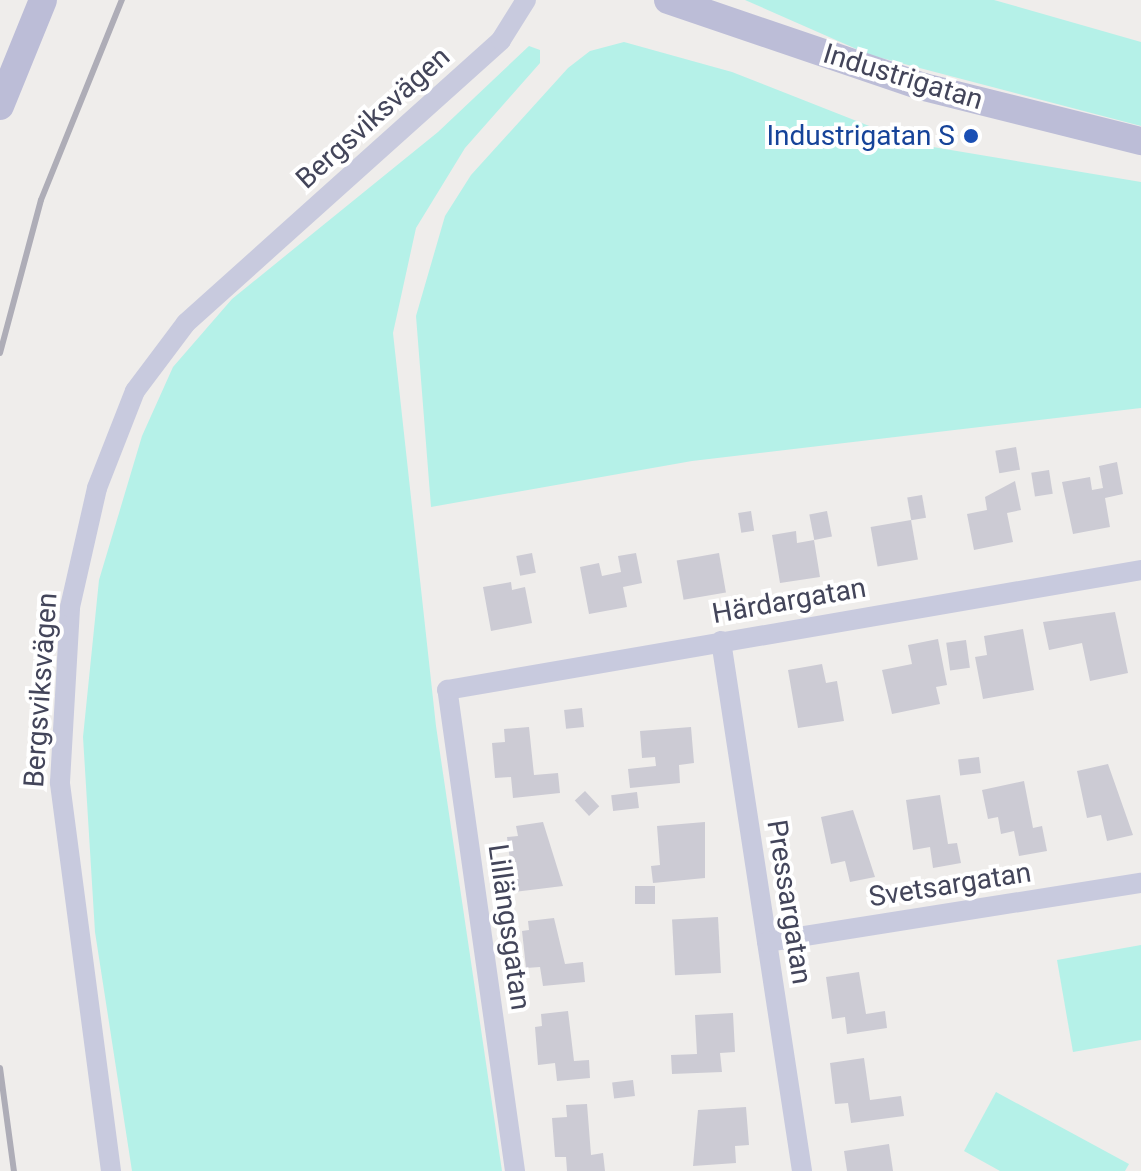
<!DOCTYPE html>
<meta charset="utf-8">
<style>
body{margin:0}
#map{position:relative;width:1141px;height:1171px;overflow:hidden;background:#efedeb;font-family:Roboto,sans-serif}
div>[style]{position:absolute}
.green>*{inset:0;background:#b5f1e8}
.building>*{inset:0;background:#cccbd4;transform-origin:0 0}
.street>*{height:20px;margin:-10px;padding:0 10px;transform-origin:10px;border-radius:10px;background:#c8cade}
.secondary>*{height:28px;margin:-14px;padding:0 14px;transform-origin:14px;border-radius:14px;background:#bcbdd7}
.rail>*{height:6px;margin:-3px;padding:0 3px;transform-origin:3px;border-radius:3px;background:#aeadb7}
.dots>*{width:22px;height:22px;translate:-50% -50%;box-sizing:border-box;border:4px solid #fff;border-radius:50%}
span{translate:-50% -50%;white-space:nowrap;text-align:center;line-height:1.15;-webkit-text-stroke:8px #fff;paint-order:stroke}
.street-label{font-size:28px;color:#43455a}
.transit-label{font-size:28px;color:#164399}
.right{translate:-100% -50%;text-align:right}
</style>
<div id="map">
<div class="green">
<i style="clip-path:polygon(745px 0,994px 0,1141px 42px,1141px 126px,870px 55px)"></i>
<i style="clip-path:polygon(624px 42px,732px 72px,915px 144px,1141px 182px,1141px 408px,692px 461px,431px 507px,416px 316px,445px 216px,471px 175px,568px 68px,590px 51px)"></i>
<i style="clip-path:polygon(529px 46px,540px 50px,540px 63px,465px 148px,416px 228px,393px 333px,436px 726px,502px 1171px,132px 1171px,95px 932px,83px 737px,99px 580px,142px 436px,173px 367px,232px 299px,438px 132px)"></i>
<i style="clip-path:polygon(1141px 945px,1141px 1040px,1073px 1052px,1057px 960px)"></i>
<i style="clip-path:polygon(996px 1092px,1129px 1164px,1125px 1171px,1000px 1171px,964px 1151px)"></i>
</div>
<div class="building">
<i style="left:1016px;top:447px;width:23px;height:21px;rotate:80deg"></i>
<i style="clip-path:polygon(1117px 462px,1123px 494px,1105px 498px,1110px 527px,1073px 534px,1062px 482px,1090px 477px,1092px 490px,1103px 488px,1099px 466px)"></i>
<i style="left:1049px;top:470px;width:24px;height:18px;rotate:81deg"></i>
<i style="clip-path:polygon(1015px 481px,1021px 510px,1007px 513px,1013px 542px,974px 550px,967px 514px,987px 510px,985px 497px)"></i>
<i style="left:922px;top:495px;width:23px;height:15px;rotate:80deg"></i>
<i style="left:751px;top:511px;width:20px;height:13px;rotate:81deg"></i>
<i style="left:827px;top:511px;width:26px;height:18px;rotate:79deg"></i>
<i style="left:911px;top:520px;width:40px;height:41px;rotate:80deg"></i>
<i style="clip-path:polygon(796px 531px,797px 543px,814px 540px,820px 577px,780px 583px,772px 535px)"></i>
<i style="left:532px;top:553px;width:20px;height:16px;rotate:79deg"></i>
<i style="clip-path:polygon(636px 553px,642px 583px,623px 587px,627px 607px,589px 614px,580px 567px,599px 563px,602px 576px,621px 572px,618px 556px)"></i>
<i style="left:719px;top:553px;width:40px;height:43px;rotate:80deg"></i>
<i style="clip-path:polygon(511px 582px,512px 590px,525px 587px,532px 623px,491px 631px,483px 587px)"></i>
<i style="clip-path:polygon(1115px 612px,1128px 673px,1090px 681px,1082px 643px,1049px 650px,1043px 622px)"></i>
<i style="clip-path:polygon(1023px 629px,1034px 690px,983px 699px,975px 657px,987px 655px,984px 636px)"></i>
<i style="clip-path:polygon(938px 639px,947px 685px,936px 687px,940px 704px,892px 714px,882px 670px,912px 664px,908px 645px)"></i>
<i style="left:966px;top:640px;width:28px;height:20px;rotate:82deg"></i>
<i style="clip-path:polygon(822px 664px,826px 683px,837px 681px,844px 721px,798px 728px,788px 670px)"></i>
<i style="left:582px;top:708px;width:19px;height:18px;rotate:84deg"></i>
<i style="clip-path:polygon(529px 727px,534px 775px,558px 773px,560px 793px,513px 798px,511px 777px,495px 778px,492px 743px,505px 742px,504px 729px)"></i>
<i style="clip-path:polygon(691px 727px,694px 763px,679px 765px,680px 783px,630px 788px,628px 769px,656px 766px,655px 757px,642px 758px,640px 731px)"></i>
<i style="left:979px;top:757px;width:16px;height:21px;rotate:83deg"></i>
<i style="clip-path:polygon(1108px 764px,1133px 835px,1107px 841px,1101px 815px,1087px 818px,1077px 771px)"></i>
<i style="clip-path:polygon(1024px 781px,1033px 828px,1042px 826px,1047px 851px,1019px 856px,1014px 831px,1001px 834px,998px 817px,988px 819px,982px 790px)"></i>
<i style="left:585px;top:791px;width:21px;height:14px;rotate:47deg"></i>
<i style="left:637px;top:792px;width:16px;height:26px;rotate:83deg"></i>
<i style="clip-path:polygon(940px 795px,948px 844px,957px 843px,961px 863px,933px 868px,930px 847px,913px 850px,906px 800px)"></i>
<i style="clip-path:polygon(853px 810px,875px 877px,850px 882px,845px 861px,831px 864px,821px 817px)"></i>
<i style="clip-path:polygon(543px 822px,563px 886px,514px 892px,507px 837px,518px 836px,516px 826px)"></i>
<i style="clip-path:polygon(705px 822px,705px 878px,653px 883px,651px 866px,660px 865px,657px 826px)"></i>
<i style="left:635px;top:886px;width:20px;height:18px"></i>
<i style="left:718px;top:917px;width:56px;height:46px;rotate:87deg"></i>
<i style="clip-path:polygon(554px 918px,565px 964px,583px 962px,585px 982px,543px 986px,540px 967px,526px 968px,522px 931px,529px 930px,528px 921px)"></i>
<i style="clip-path:polygon(859px 972px,866px 1014px,885px 1011px,887px 1028px,847px 1034px,845px 1017px,832px 1019px,826px 977px)"></i>
<i style="clip-path:polygon(568px 1011px,574px 1061px,589px 1060px,590px 1078px,557px 1081px,555px 1063px,538px 1065px,535px 1027px,542px 1026px,541px 1014px)"></i>
<i style="clip-path:polygon(733px 1013px,735px 1052px,720px 1053px,722px 1072px,672px 1074px,671px 1055px,697px 1054px,695px 1015px)"></i>
<i style="clip-path:polygon(864px 1058px,870px 1100px,901px 1096px,904px 1116px,851px 1123px,848px 1103px,835px 1104px,830px 1063px)"></i>
<i style="left:633px;top:1080px;width:16px;height:21px;rotate:83deg"></i>
<i style="clip-path:polygon(587px 1104px,591px 1155px,603px 1153px,605px 1171px,567px 1171px,566px 1157px,555px 1157px,552px 1118px,567px 1117px,566px 1105px)"></i>
<i style="clip-path:polygon(746px 1107px,749px 1145px,735px 1146px,736px 1163px,693px 1166px,698px 1110px)"></i>
<i style="clip-path:polygon(889px 1144px,893px 1171px,847px 1171px,844px 1151px)"></i>
</div>
<div class="street">
<i style="left:721px;top:641px;width:536px;rotate:81.31deg"></i>
<i style="left:767px;top:942px;width:379px;rotate:-9deg"></i>
<i style="left:111px;top:1171px;width:392px;rotate:-97.5deg"></i>
<i style="left:60px;top:782px;width:175px;rotate:-86.7deg"></i>
<i style="left:70px;top:607px;width:122px;rotate:-77.2deg"></i>
<i style="left:97px;top:488px;width:104px;rotate:-68.6deg"></i>
<i style="left:135px;top:391px;width:85px;rotate:-53.1deg"></i>
<i style="left:186px;top:323px;width:423px;rotate:-41.9deg"></i>
<i style="left:501px;top:40px;width:47px;rotate:-58deg"></i>
<i style="left:515px;top:1171px;width:486px;rotate:-98deg"></i>
<i style="left:447px;top:690px;width:704px;rotate:-9.81deg"></i>
</div>
<div class="secondary">
<i style="left:668px;top:0;width:270px;rotate:18.8deg"></i>
<i style="left:924px;top:87px;width:224px;rotate:14deg"></i>
<i style="left:0;top:106px;width:114px;rotate:-67.9deg"></i>
</div>
<div class="rail">
<i style="left:0;top:353px;width:158px;rotate:-75deg"></i>
<i style="left:41px;top:200px;width:216px;rotate:-68deg"></i>
<i style="left:0;top:1068px;width:104px;rotate:82.3deg"></i>
</div>
<div class="dots">
<i style="left:971px;top:136px;background:#1a4fb4"></i>
</div>
<div class="street-label">
<span style="left:903px;top:77px;rotate:17deg">Industrigatan</span>
<span style="left:373px;top:118px;rotate:-42deg">Bergsviksvägen</span>
<span style="left:789px;top:601px;rotate:-10deg">Härdargatan</span>
<span style="left:41px;top:690px;rotate:-86deg">Bergsviksvägen</span>
<span style="left:950px;top:885px;rotate:-9deg">Svetsargatan</span>
<span style="left:789px;top:902px;rotate:81deg">Pressargatan</span>
<span style="left:509px;top:927px;rotate:82deg">Lillängsgatan</span>
</div>
<div class="transit-label">
<span class="right" style="left:955px;top:136px">Industrigatan S</span>
</div>
</div>
